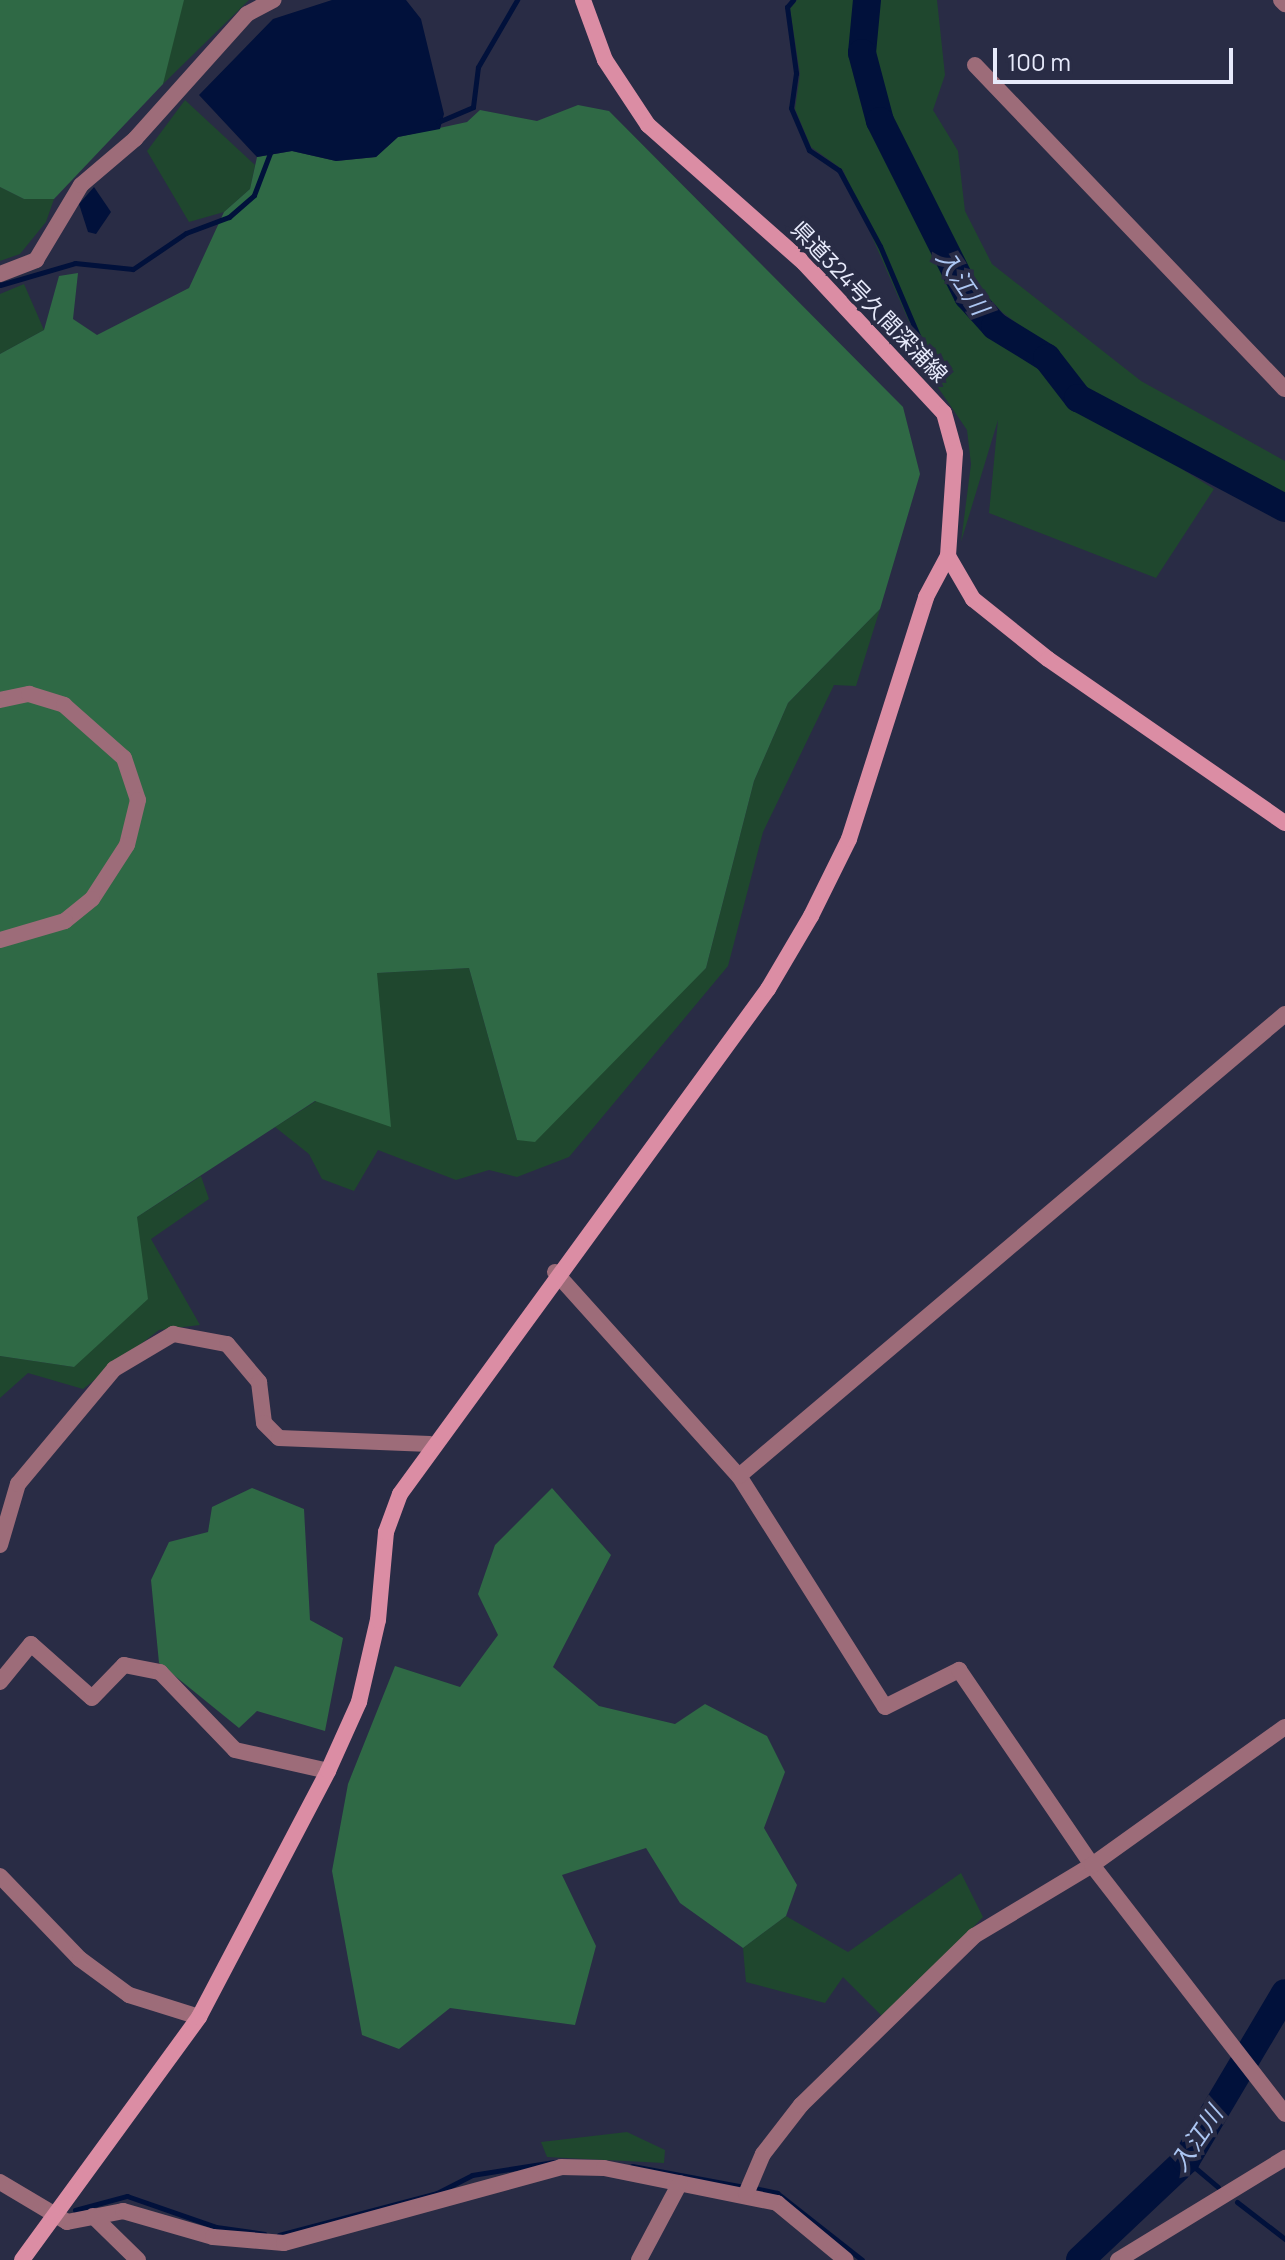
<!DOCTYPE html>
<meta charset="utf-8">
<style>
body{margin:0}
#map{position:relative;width:1285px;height:2260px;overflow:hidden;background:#292c45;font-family:Manrope,"Noto Sans JP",sans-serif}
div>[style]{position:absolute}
.green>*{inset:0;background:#1f472e}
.forest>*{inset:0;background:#2f6945}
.water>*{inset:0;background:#01113b}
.stream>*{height:5px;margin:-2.5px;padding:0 2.5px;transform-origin:2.5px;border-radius:2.5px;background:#01113b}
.river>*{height:28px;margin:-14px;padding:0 14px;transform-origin:14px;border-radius:14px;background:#01113b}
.street>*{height:16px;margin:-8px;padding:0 8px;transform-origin:8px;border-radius:8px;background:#9d6c79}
.secondary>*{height:16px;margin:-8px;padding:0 8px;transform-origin:8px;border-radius:8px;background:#db8da4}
span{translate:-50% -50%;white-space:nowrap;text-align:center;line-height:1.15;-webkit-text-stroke:8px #292c45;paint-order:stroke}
.street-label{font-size:22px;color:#e7eafb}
.water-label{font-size:24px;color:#acc6f2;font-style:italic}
.scale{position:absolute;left:993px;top:48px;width:240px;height:36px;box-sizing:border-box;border:4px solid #e7eafb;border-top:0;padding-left:10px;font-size:24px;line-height:28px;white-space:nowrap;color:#e7eafb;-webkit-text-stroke:6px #292c45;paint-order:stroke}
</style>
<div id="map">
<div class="green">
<i style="clip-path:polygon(184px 0,249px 0,163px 84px,178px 6px)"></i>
<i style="clip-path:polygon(797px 0,861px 0,855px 23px,860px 99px,966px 313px,1020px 348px,1064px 396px,1214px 489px,1156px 578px,989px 513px,998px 420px,961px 542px,971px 464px,967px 430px,937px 386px,843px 170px,811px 147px,795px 109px,800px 74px,790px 9px)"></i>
<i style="clip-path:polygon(880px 0,937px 0,945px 75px,933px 110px,958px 151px,965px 211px,992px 264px,1141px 381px,1285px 461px,1285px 499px,1130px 423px,1071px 382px,1057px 353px,1003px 313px,968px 276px,883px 104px,872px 26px)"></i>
<i style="clip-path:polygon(185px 100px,255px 165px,250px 189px,224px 212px,189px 222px,147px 151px)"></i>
<i style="clip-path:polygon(0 187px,24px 199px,54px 199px,46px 222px,20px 254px,0 261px)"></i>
<i style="clip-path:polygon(24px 284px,44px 330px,0 354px,0 294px)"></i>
<i style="clip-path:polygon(880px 609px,856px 686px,834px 685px,763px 832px,728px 966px,569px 1157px,517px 1177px,489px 1170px,456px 1180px,378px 1150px,354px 1191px,322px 1179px,309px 1154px,275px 1127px,316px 1101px,377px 973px,469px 968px,517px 1140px,706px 968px,754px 781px,788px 703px)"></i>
<i style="clip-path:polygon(201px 1176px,209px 1199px,151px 1239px,200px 1325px,159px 1330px,83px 1389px,28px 1373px,0 1398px,0 1356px,74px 1367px,137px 1217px)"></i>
<i style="clip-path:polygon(961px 1873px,983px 1917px,884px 2018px,843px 1977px,825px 2003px,746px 1982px,743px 1948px,786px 1916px,848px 1952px)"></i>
<i style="clip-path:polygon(627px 2132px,665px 2150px,664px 2163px,547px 2157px,541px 2142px)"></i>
</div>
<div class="forest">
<i style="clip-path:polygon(0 0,184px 0,163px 84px,54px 199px,24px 199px,0 187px)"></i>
<i style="clip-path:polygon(578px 105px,609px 111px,903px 407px,920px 474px,880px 609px,788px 703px,754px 781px,706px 968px,535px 1142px,517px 1140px,469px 968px,377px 973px,391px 1127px,315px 1101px,137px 1217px,148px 1299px,74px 1367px,0 1356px,0 354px,44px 330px,59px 276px,78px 273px,73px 319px,97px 335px,189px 288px,224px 212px,250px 189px,257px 157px,292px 151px,336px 161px,376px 157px,398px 137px,467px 122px,480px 110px,537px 121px)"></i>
<i style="clip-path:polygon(252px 1488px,304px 1509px,310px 1620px,343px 1638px,325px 1731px,257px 1711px,239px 1728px,159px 1663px,151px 1580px,169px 1542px,208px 1532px,212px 1507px)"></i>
<i style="clip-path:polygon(552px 1488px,611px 1555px,553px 1667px,599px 1706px,675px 1724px,705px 1704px,767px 1736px,785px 1772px,764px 1828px,797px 1885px,786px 1916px,743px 1948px,680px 1903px,646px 1848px,562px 1875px,596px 1946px,575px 2025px,450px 2008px,399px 2049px,362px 2035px,332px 1871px,348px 1784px,395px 1666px,460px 1687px,498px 1635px,478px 1594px,495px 1545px)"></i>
</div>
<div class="water">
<i style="clip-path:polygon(332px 0,406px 0,421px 19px,444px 114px,440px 129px,398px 137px,376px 157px,336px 161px,292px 151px,257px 157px,199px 95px,273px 19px)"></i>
<i style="clip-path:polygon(94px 187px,111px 212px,96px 234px,88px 232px,79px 204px)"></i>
</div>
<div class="stream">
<i style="left:793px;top:0;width:9px;rotate:131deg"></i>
<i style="left:787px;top:7px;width:67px;rotate:82.2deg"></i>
<i style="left:796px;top:73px;width:35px;rotate:98deg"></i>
<i style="left:791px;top:108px;width:46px;rotate:66.8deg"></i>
<i style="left:809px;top:150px;width:36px;rotate:34deg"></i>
<i style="left:839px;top:170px;width:86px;rotate:61.7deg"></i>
<i style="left:880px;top:246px;width:128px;rotate:67deg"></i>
<i style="left:438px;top:122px;width:38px;rotate:-23deg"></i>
<i style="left:473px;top:107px;width:40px;rotate:-82.9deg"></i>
<i style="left:478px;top:67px;width:78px;rotate:-59.8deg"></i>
<i style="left:0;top:285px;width:78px;rotate:-16.3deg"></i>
<i style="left:75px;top:263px;width:58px;rotate:5.9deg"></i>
<i style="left:133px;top:269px;width:64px;rotate:-34.2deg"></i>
<i style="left:186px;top:233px;width:46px;rotate:-20.4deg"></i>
<i style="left:229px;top:217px;width:33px;rotate:-41deg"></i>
<i style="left:254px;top:195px;width:45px;rotate:-69.1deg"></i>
<i style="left:1186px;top:2160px;width:42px;rotate:40.2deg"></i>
<i style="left:632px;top:2166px;width:114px;rotate:10.6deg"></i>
<i style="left:754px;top:2188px;width:24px;rotate:12deg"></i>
<i style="left:777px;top:2193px;width:108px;rotate:38.2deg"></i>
<i style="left:1237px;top:2202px;width:61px;rotate:37.6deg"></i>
<i style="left:75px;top:2210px;width:54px;rotate:-15.1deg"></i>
<i style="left:127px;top:2196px;width:94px;rotate:19.2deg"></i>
<i style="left:216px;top:2227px;width:49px;rotate:8.1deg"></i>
<i style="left:279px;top:2235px;width:163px;rotate:-14.9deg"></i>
<i style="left:437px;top:2193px;width:39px;rotate:-27deg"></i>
<i style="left:472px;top:2175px;width:83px;rotate:-9deg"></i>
</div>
<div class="river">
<i style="left:867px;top:0;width:53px;rotate:95.4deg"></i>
<i style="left:862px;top:53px;width:70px;rotate:75.2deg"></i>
<i style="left:880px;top:121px;width:196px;rotate:63.3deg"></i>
<i style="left:968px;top:296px;width:40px;rotate:48deg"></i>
<i style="left:995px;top:326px;width:61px;rotate:31.6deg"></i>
<i style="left:1047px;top:358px;width:51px;rotate:52.2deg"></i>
<i style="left:1078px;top:398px;width:234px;rotate:28deg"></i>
<i style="left:1080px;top:2260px;width:146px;rotate:-43.3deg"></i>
<i style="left:1186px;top:2160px;width:194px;rotate:-59.3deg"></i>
</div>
<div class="street">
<i style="left:1281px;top:0;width:6px;rotate:45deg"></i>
<i style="left:975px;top:65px;width:448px;rotate:46.3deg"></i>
<i style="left:0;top:274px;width:39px;rotate:-21deg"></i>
<i style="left:36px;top:260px;width:87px;rotate:-59deg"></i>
<i style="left:81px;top:185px;width:71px;rotate:-40.4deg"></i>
<i style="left:135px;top:139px;width:168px;rotate:-48.1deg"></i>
<i style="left:247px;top:14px;width:30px;rotate:-28deg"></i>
<i style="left:0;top:700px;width:30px;rotate:-12deg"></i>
<i style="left:29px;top:694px;width:37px;rotate:17deg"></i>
<i style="left:64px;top:705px;width:80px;rotate:41.5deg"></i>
<i style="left:124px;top:758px;width:44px;rotate:71.6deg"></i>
<i style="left:138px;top:800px;width:46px;rotate:103.7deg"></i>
<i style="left:127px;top:845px;width:64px;rotate:122.9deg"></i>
<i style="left:92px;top:899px;width:35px;rotate:141deg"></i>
<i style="left:65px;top:921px;width:68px;rotate:163.7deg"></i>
<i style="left:555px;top:1272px;width:275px;rotate:48deg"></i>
<i style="left:739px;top:1476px;width:273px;rotate:57.7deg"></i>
<i style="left:885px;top:1707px;width:83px;rotate:-26.6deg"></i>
<i style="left:959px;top:1670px;width:236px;rotate:55.7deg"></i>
<i style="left:1092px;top:1865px;width:315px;rotate:52.2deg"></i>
<i style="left:739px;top:1476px;width:715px;rotate:-40.24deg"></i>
<i style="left:0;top:1545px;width:64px;rotate:-73.6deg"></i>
<i style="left:18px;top:1484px;width:150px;rotate:-50.1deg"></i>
<i style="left:114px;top:1369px;width:69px;rotate:-30.7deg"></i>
<i style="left:173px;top:1334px;width:55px;rotate:10.5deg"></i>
<i style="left:227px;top:1344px;width:50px;rotate:49.9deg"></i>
<i style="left:259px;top:1382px;width:41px;rotate:83deg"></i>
<i style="left:264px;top:1423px;width:21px;rotate:45deg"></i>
<i style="left:279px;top:1438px;width:151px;rotate:2.3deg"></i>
<i style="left:0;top:1682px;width:49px;rotate:-50.8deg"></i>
<i style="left:31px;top:1644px;width:81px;rotate:41.5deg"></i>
<i style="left:92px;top:1698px;width:46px;rotate:-45.9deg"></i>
<i style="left:124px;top:1665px;width:37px;rotate:11deg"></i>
<i style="left:160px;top:1672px;width:108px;rotate:46.1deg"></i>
<i style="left:235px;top:1750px;width:95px;rotate:12.7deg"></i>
<i style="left:0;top:1876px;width:115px;rotate:46.1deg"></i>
<i style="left:80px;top:1959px;width:61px;rotate:36.3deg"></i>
<i style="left:129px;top:1995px;width:73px;rotate:17.4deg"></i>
<i style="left:0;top:2182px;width:78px;rotate:30.8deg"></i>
<i style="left:67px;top:2222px;width:57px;rotate:-11.1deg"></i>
<i style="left:123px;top:2211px;width:94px;rotate:16.1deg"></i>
<i style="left:213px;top:2237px;width:71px;rotate:4.8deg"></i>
<i style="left:284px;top:2243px;width:287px;rotate:-15.3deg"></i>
<i style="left:561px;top:2167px;width:43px;rotate:1.3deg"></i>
<i style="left:604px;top:2168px;width:177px;rotate:11.4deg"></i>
<i style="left:777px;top:2203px;width:89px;rotate:39.6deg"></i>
<i style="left:746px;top:2194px;width:43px;rotate:-67deg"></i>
<i style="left:763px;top:2154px;width:62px;rotate:-52.2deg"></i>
<i style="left:801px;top:2105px;width:242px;rotate:-44.3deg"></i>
<i style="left:974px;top:1936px;width:138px;rotate:-31deg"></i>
<i style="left:1092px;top:1865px;width:237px;rotate:-35.6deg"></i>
<i style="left:93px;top:2216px;width:63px;rotate:44.4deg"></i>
<i style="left:639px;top:2260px;width:87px;rotate:-62deg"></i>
<i style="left:1118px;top:2260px;width:196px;rotate:-31.4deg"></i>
</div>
<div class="secondary">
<i style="left:583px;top:0;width:64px;rotate:69.9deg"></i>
<i style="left:605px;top:60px;width:78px;rotate:56.5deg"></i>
<i style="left:648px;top:125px;width:208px;rotate:41.5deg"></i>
<i style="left:804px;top:263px;width:205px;rotate:47deg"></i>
<i style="left:944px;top:413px;width:41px;rotate:74.6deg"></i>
<i style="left:955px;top:453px;width:103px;rotate:93.9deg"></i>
<i style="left:948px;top:556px;width:50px;rotate:59.8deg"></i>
<i style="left:973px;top:599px;width:96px;rotate:38.7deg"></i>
<i style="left:1048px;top:659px;width:288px;rotate:34.7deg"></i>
<i style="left:22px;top:2260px;width:301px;rotate:-53.9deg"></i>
<i style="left:199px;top:2017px;width:278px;rotate:-62.3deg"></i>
<i style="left:328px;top:1771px;width:76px;rotate:-65.8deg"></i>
<i style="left:359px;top:1702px;width:84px;rotate:-77deg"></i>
<i style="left:378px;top:1620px;width:88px;rotate:-84.8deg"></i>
<i style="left:386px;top:1532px;width:40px;rotate:-69.8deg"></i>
<i style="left:400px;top:1494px;width:625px;rotate:-53.92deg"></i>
<i style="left:768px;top:989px;width:85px;rotate:-59.5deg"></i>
<i style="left:811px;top:916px;width:86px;rotate:-63.7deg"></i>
<i style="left:849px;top:839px;width:254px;rotate:-72.3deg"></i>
<i style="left:926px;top:597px;width:47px;rotate:-61.8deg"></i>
</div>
<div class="street-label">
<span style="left:869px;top:302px;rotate:46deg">県道324号久間深浦線</span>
</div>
<div class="water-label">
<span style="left:963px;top:282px;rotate:56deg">入江川</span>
<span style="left:1196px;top:2138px;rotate:-56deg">入江川</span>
</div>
<div class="scale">100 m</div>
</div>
